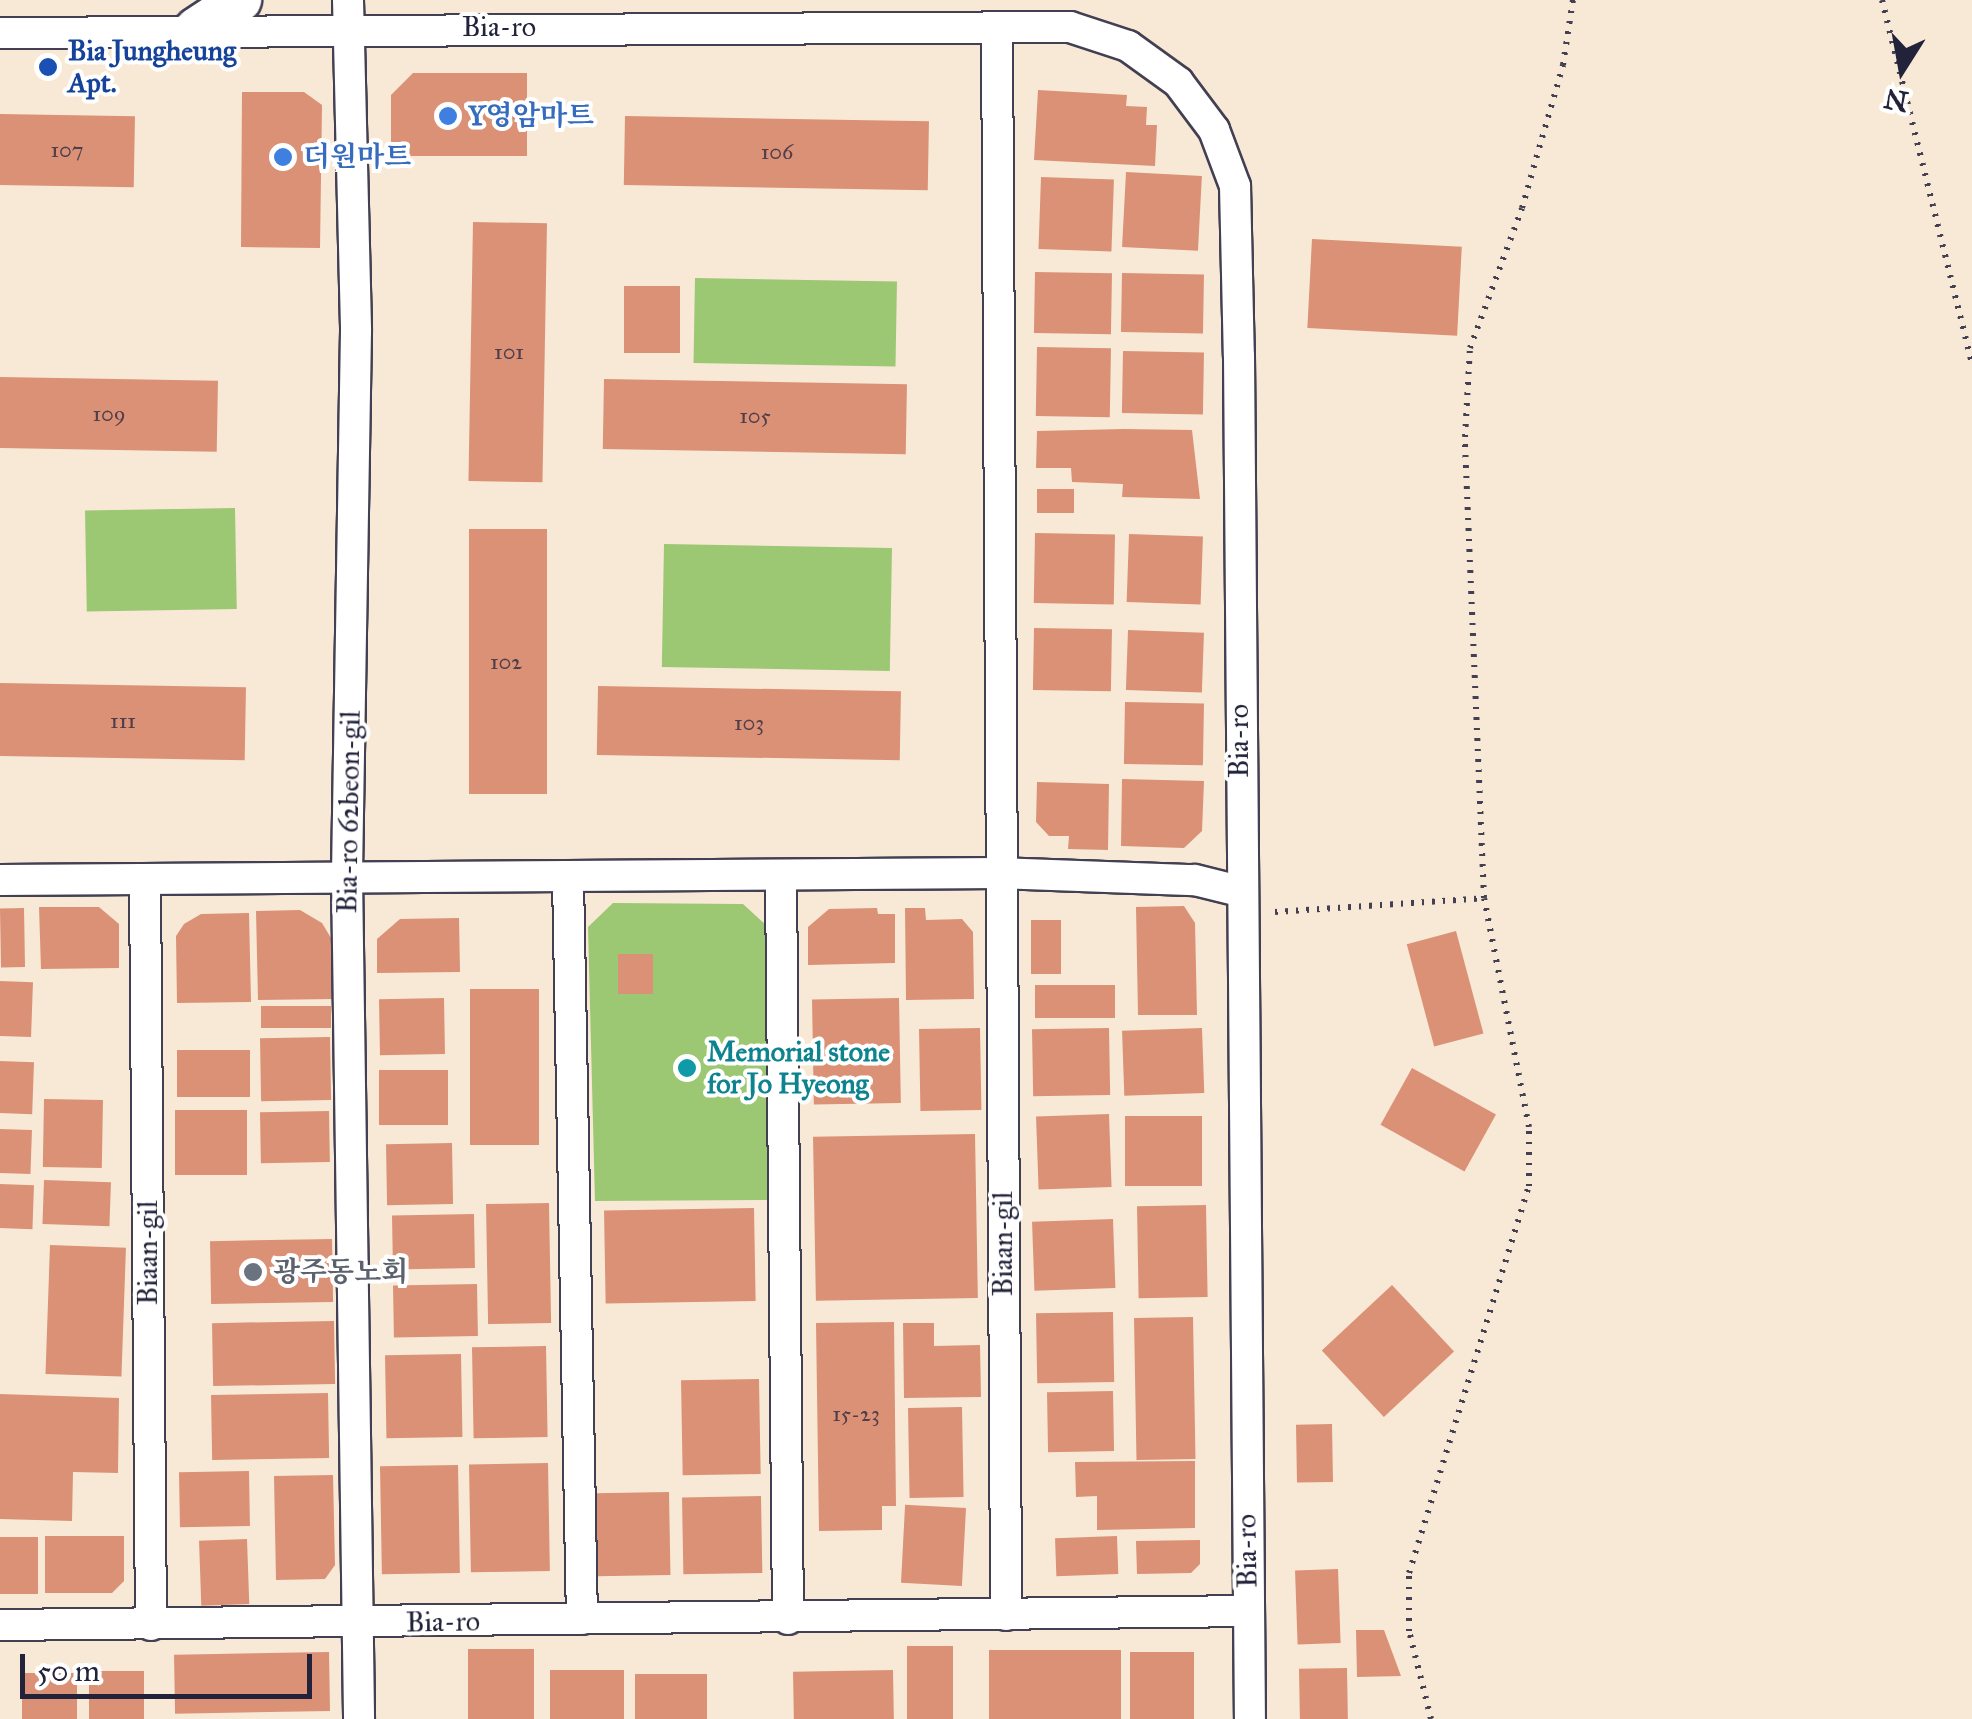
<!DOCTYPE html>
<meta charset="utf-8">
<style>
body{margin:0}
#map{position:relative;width:1972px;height:1719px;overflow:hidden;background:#f8e9d6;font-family:"IM FELL Great Primer","Noto Serif KR",serif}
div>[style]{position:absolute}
.green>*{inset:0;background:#9cc773;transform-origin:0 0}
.building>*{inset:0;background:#db9176;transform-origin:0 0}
.path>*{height:6px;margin-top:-3px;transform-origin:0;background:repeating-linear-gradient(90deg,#424052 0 2.5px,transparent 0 10.5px)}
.roads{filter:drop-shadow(2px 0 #424052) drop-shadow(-2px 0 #424052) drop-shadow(0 2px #424052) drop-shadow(0 -2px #424052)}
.street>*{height:30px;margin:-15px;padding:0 15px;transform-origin:15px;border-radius:15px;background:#fff}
.secondary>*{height:42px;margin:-21px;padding:0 21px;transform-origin:21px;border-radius:21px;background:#fff}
.dots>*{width:28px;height:28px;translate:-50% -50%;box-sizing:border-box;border:5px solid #fff;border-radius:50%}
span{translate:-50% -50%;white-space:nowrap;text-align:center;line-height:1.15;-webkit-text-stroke:8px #fff;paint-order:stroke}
.number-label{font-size:22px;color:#503e4a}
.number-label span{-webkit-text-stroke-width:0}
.street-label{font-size:28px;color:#22223b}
.transit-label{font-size:28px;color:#164399;font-weight:700}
.left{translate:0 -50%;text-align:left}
.shop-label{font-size:28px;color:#366cbe;font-weight:700}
.culture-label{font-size:28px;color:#0d838f;font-weight:700}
.worship-label{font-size:28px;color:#5b616d;font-weight:700}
.north{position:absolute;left:1852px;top:20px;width:100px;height:100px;-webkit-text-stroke:8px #fff;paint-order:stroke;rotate:191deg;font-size:28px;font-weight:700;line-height:40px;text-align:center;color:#22223b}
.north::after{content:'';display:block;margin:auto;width:35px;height:45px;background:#22223b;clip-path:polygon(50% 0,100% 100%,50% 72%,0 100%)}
.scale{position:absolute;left:20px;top:1654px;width:292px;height:45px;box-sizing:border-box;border:5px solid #22223b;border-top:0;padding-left:12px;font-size:30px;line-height:35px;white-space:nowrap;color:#22223b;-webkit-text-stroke:8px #fff;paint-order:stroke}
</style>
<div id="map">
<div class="green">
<i style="left:695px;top:278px;width:202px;height:85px;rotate:1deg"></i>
<i style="left:235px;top:508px;width:101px;height:150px;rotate:89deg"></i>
<i style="left:664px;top:544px;width:228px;height:123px;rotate:1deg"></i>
<i style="clip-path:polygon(613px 903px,743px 904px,766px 925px,770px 1200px,595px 1201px,588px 927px)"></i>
</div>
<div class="building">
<i style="clip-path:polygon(413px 73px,527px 73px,527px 156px,391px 156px,391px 95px)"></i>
<i style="clip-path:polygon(1038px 90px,1127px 95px,1126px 106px,1147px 107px,1146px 125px,1157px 125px,1155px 166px,1034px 160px)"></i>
<i style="clip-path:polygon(242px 92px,304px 92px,322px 105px,320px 248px,241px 247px)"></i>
<i style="left:0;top:114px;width:135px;height:71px;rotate:1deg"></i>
<i style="left:625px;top:116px;width:304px;height:69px;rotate:1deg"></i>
<i style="left:1126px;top:172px;width:76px;height:75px;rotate:3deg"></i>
<i style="left:1041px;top:177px;width:73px;height:72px;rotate:2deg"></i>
<i style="left:473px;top:222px;width:74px;height:259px;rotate:1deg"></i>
<i style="left:1312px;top:239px;width:150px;height:89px;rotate:3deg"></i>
<i style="left:1035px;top:272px;width:77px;height:61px;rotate:1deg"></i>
<i style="left:1122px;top:273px;width:82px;height:59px;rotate:1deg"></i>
<i style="left:624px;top:286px;width:56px;height:67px"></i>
<i style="left:1037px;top:347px;width:74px;height:69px;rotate:1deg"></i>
<i style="left:1123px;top:351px;width:81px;height:62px;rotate:1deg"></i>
<i style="left:0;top:377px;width:218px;height:71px;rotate:1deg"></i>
<i style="left:604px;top:379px;width:303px;height:70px;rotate:1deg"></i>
<i style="clip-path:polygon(1124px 429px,1192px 430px,1200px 499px,1122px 497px,1123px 484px,1072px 482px,1071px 468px,1036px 468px,1037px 431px)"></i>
<i style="left:1037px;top:489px;width:37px;height:24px"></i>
<i style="left:469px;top:529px;width:78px;height:265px"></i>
<i style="left:1035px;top:533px;width:80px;height:70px;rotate:1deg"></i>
<i style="left:1129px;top:534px;width:74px;height:68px;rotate:2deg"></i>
<i style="left:1034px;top:628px;width:78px;height:62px;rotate:1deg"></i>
<i style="left:1128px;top:630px;width:76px;height:60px;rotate:2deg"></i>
<i style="left:0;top:683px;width:246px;height:73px;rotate:1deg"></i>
<i style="left:598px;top:686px;width:303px;height:69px;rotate:1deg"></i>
<i style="left:1125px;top:702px;width:79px;height:62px;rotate:1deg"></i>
<i style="clip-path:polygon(1122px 779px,1204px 781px,1202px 831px,1184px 848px,1121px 846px)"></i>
<i style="clip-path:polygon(1037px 782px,1109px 784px,1108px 850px,1068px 849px,1069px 836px,1049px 836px,1036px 822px)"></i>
<i style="clip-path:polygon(1184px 906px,1195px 923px,1197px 1015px,1138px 1015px,1136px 907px)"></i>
<i style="clip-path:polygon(39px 907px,99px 907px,119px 924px,119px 968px,41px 969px)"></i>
<i style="left:24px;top:908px;width:59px;height:24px;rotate:89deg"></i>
<i style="clip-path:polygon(877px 908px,878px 914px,895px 914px,895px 963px,808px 965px,808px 927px,829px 909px)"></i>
<i style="clip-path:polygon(905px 908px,925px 908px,926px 920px,962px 919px,973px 932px,974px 999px,906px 1000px)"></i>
<i style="clip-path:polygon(300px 910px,322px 923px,334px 943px,335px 999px,258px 1000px,256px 911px)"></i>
<i style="clip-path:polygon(249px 913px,251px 1002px,177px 1003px,176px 936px,184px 924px,201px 914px)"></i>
<i style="clip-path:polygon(459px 918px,460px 972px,377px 973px,377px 939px,400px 919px)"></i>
<i style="left:1031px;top:920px;width:30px;height:54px"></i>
<i style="left:1456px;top:931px;width:106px;height:51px;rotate:75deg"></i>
<i style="left:618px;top:954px;width:35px;height:40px"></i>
<i style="left:0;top:981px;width:33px;height:55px;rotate:2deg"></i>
<i style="left:1115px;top:985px;width:33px;height:80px;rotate:90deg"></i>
<i style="left:470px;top:989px;width:69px;height:156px"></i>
<i style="left:444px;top:998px;width:56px;height:65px;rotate:89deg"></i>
<i style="left:899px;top:998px;width:105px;height:87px;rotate:89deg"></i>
<i style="left:331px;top:1006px;width:22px;height:70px;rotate:90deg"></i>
<i style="left:980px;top:1028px;width:82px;height:61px;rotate:89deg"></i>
<i style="left:1109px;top:1028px;width:67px;height:77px;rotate:89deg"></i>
<i style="left:1202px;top:1028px;width:65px;height:80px;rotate:88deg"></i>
<i style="left:330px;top:1037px;width:63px;height:70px;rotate:89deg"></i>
<i style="left:177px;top:1050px;width:73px;height:47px"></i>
<i style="left:0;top:1061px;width:34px;height:52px;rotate:2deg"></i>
<i style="left:1412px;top:1068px;width:96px;height:65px;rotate:29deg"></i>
<i style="left:448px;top:1070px;width:55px;height:69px;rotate:90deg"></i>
<i style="left:44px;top:1099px;width:59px;height:68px;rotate:1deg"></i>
<i style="left:175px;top:1110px;width:72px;height:65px"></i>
<i style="left:329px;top:1111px;width:51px;height:69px;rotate:89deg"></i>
<i style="left:1109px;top:1114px;width:73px;height:73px;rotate:88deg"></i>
<i style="left:1125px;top:1116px;width:77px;height:70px"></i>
<i style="left:0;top:1129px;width:32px;height:44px;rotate:2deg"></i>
<i style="left:975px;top:1134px;width:164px;height:162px;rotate:89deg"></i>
<i style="left:452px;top:1143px;width:61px;height:66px;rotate:89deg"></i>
<i style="left:44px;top:1180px;width:67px;height:44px;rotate:2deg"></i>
<i style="left:0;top:1184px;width:34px;height:44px;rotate:2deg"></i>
<i style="left:549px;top:1203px;width:120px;height:63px;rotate:89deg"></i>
<i style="left:1206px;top:1205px;width:92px;height:69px;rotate:89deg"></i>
<i style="left:754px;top:1208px;width:93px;height:150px;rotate:89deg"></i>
<i style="left:474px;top:1214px;width:54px;height:82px;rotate:89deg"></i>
<i style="left:1113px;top:1219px;width:69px;height:81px;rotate:88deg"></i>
<i style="left:332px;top:1239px;width:63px;height:122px;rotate:89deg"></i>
<i style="left:50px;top:1245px;width:76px;height:129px;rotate:2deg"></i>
<i style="left:477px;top:1284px;width:52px;height:84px;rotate:89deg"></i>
<i style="left:1392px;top:1285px;width:91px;height:96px;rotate:47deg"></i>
<i style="left:1113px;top:1312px;width:70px;height:77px;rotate:89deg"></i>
<i style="left:1193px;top:1317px;width:142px;height:59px;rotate:89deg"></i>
<i style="left:334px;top:1321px;width:63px;height:122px;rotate:89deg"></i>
<i style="clip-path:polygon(894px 1322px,896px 1506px,882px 1506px,882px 1530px,819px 1531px,816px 1323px)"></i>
<i style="clip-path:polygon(903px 1323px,934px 1323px,934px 1346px,980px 1345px,981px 1397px,904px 1398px)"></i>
<i style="left:546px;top:1346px;width:91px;height:74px;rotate:89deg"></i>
<i style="left:461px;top:1354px;width:83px;height:76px;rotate:89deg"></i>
<i style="left:759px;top:1379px;width:95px;height:78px;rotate:89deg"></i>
<i style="left:1113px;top:1391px;width:60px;height:66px;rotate:89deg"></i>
<i style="left:328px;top:1393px;width:65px;height:117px;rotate:89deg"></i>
<i style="clip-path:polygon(0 1394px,119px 1398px,118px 1473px,73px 1472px,72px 1521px,0 1519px)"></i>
<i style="left:962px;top:1407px;width:90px;height:54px;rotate:89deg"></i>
<i style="left:1332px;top:1424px;width:58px;height:36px;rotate:89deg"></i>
<i style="clip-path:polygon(1195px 1461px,1195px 1528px,1097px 1530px,1097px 1496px,1076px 1497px,1075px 1462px)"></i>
<i style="left:548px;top:1463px;width:108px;height:79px;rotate:89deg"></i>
<i style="left:458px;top:1465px;width:108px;height:78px;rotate:89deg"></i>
<i style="left:249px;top:1471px;width:55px;height:70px;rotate:89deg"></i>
<i style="clip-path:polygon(333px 1475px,335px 1565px,325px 1579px,276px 1580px,274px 1476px)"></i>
<i style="left:669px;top:1492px;width:83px;height:73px;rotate:89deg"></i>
<i style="left:761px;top:1496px;width:77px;height:79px;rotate:89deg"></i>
<i style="left:966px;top:1508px;width:78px;height:61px;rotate:93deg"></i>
<i style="clip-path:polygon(45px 1536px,124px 1536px,124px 1581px,112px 1593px,45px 1593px)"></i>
<i style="left:1117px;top:1536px;width:38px;height:62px;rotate:88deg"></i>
<i style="left:0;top:1537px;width:38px;height:57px"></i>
<i style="left:247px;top:1539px;width:65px;height:48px;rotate:88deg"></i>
<i style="clip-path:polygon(1200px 1540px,1200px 1564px,1191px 1573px,1137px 1574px,1136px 1541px)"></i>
<i style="left:1338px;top:1569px;width:74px;height:43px;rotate:88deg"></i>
<i style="clip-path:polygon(1356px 1630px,1384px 1630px,1401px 1676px,1357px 1677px)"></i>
<i style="left:907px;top:1646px;width:46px;height:73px"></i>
<i style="left:468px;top:1649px;width:66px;height:70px"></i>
<i style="left:1121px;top:1650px;width:69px;height:132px;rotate:90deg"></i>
<i style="left:329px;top:1652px;width:59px;height:155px;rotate:89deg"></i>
<i style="left:1130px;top:1652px;width:64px;height:67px"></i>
<i style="left:1347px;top:1668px;width:51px;height:48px;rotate:89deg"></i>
<i style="left:550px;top:1670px;width:74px;height:49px"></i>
<i style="left:893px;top:1670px;width:49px;height:100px;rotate:89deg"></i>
<i style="left:144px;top:1671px;width:48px;height:55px;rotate:90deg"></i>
<i style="left:22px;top:1673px;width:55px;height:46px"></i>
<i style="left:635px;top:1674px;width:72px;height:45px"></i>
</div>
<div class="path">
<i style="left:1882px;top:0;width:374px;rotate:76.1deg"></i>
<i style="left:1275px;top:912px;width:209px;rotate:-3.8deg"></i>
<i style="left:1431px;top:1719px;width:91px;rotate:-104deg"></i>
<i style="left:1409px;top:1631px;width:58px;rotate:-90deg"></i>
<i style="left:1409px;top:1573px;width:405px;rotate:-72.8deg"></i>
<i style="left:1529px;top:1186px;width:59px;rotate:-90deg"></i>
<i style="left:1529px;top:1127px;width:233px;rotate:-101.1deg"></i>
<i style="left:1484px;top:898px;width:461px;rotate:-92.4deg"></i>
<i style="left:1465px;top:437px;width:89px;rotate:-86.8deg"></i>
<i style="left:1470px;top:348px;width:149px;rotate:-69.6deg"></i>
<i style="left:1522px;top:208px;width:149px;rotate:-74deg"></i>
<i style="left:1563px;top:65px;width:66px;rotate:-81.3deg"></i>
</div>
<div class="roads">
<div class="street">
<i style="left:348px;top:0;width:331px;rotate:88.6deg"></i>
<i style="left:356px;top:331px;width:545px;rotate:90.95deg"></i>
<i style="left:347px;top:876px;width:843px;rotate:89.18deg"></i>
<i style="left:997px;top:29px;width:1586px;rotate:89.67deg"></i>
<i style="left:0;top:33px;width:1070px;rotate:-0.32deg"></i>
<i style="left:1070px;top:27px;width:61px;rotate:18.1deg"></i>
<i style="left:1128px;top:46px;width:62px;rotate:35.8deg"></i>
<i style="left:1178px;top:82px;width:60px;rotate:53.1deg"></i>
<i style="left:1214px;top:130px;width:60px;rotate:69.4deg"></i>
<i style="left:1235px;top:186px;width:170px;rotate:88.7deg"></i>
<i style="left:1239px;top:356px;width:1363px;rotate:89.54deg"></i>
<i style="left:568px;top:878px;width:741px;rotate:88.92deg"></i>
<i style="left:781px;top:878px;width:741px;rotate:89.46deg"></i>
<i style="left:0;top:880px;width:1000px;rotate:-0.4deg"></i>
<i style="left:1000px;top:873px;width:195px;rotate:2.1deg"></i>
<i style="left:1195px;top:880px;width:45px;rotate:14deg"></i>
<i style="left:145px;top:880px;width:745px;rotate:89.54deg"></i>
<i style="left:0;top:1625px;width:1248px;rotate:-0.64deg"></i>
</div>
<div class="secondary">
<i style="left:196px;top:29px;width:53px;rotate:-33.4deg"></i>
</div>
</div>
<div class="dots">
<i style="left:48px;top:67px;background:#1a4fb4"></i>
<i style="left:448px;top:116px;background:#3f7fe0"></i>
<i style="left:283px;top:157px;background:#3f7fe0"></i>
<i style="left:687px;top:1068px;background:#0f9aa8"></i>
<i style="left:253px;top:1272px;background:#6b7280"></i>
</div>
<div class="number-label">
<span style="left:67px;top:150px">107</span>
<span style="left:777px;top:152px">106</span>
<span style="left:509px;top:352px">101</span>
<span style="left:109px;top:414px">109</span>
<span style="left:755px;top:416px">105</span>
<span style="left:506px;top:662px">102</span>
<span style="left:123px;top:721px">111</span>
<span style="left:749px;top:723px">103</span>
<span style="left:856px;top:1414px">15-23</span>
</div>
<div class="street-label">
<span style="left:499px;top:27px">Bia-ro</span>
<span style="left:1239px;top:741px;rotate:-90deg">Bia-ro</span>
<span style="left:349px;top:812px;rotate:-89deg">Bia-ro 62beon-gil</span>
<span style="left:1003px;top:1244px;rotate:-90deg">Biaan-gil</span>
<span style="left:148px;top:1253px;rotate:-90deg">Biaan-gil</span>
<span style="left:1247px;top:1551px;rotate:-91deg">Bia-ro</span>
<span style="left:443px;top:1622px;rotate:-1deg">Bia-ro</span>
</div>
<div class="transit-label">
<span class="left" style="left:68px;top:67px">Bia Jungheung<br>Apt.</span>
</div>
<div class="shop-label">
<span class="left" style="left:468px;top:116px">Y영암마트</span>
<span class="left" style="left:303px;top:157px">더원마트</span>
</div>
<div class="culture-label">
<span class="left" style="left:707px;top:1068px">Memorial stone<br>for Jo Hyeong</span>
</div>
<div class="worship-label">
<span class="left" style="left:273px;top:1272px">광주동노회</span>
</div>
<div class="north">N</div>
<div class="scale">50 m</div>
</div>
